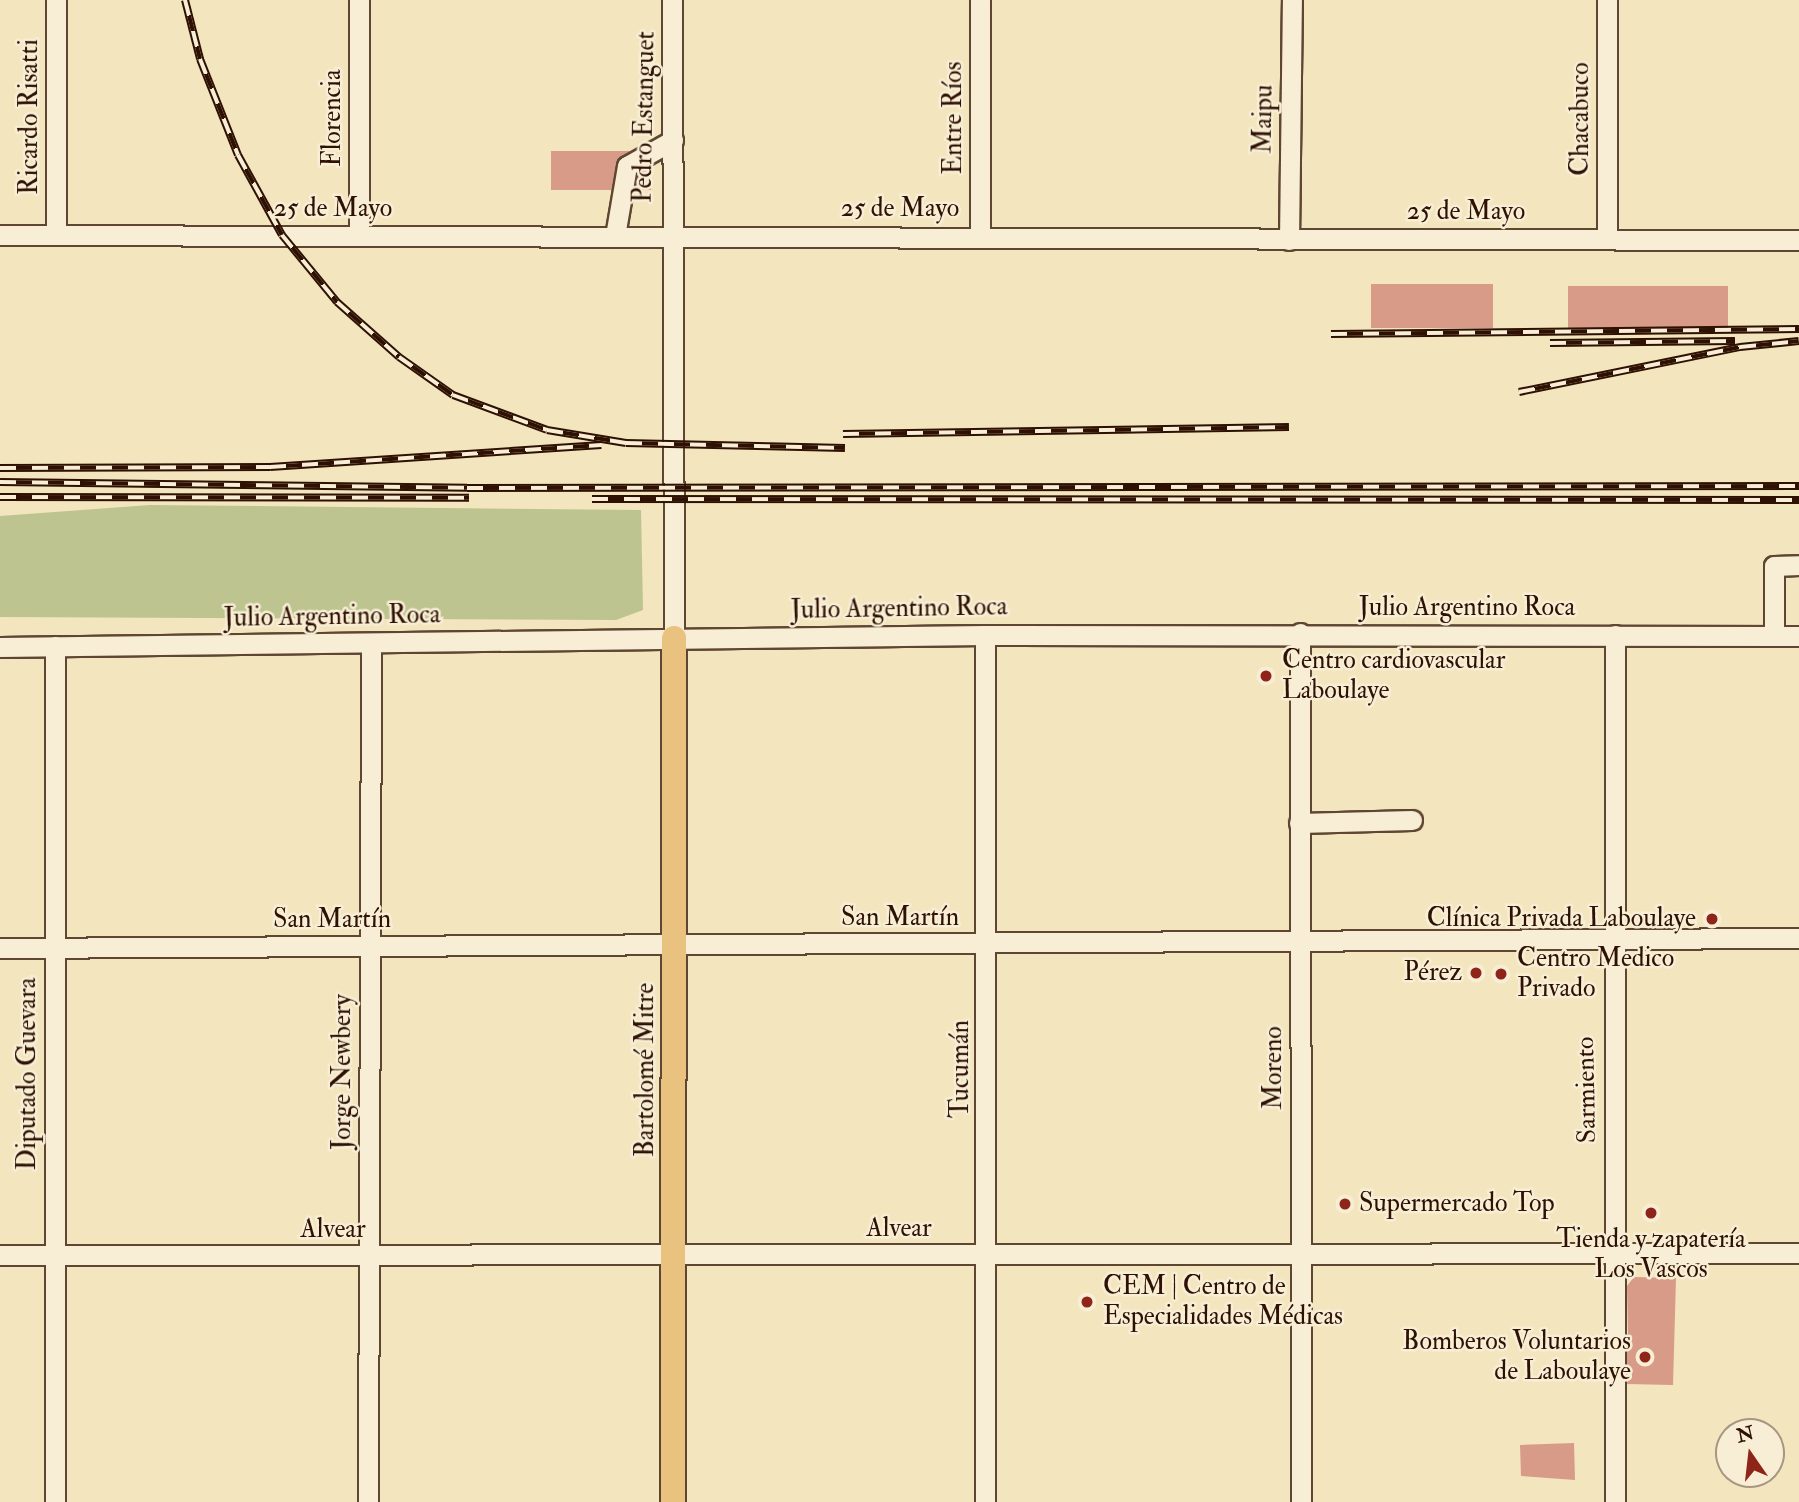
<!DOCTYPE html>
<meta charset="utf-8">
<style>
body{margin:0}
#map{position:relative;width:1799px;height:1502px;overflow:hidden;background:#f3e5be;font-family:"IM FELL Double Pica",serif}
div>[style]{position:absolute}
.green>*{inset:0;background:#bdc490}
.building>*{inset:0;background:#d89b88;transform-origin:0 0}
.roads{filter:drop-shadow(2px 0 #5f4632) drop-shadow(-2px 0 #5f4632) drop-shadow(0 2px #5f4632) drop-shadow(0 -2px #5f4632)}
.minor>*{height:19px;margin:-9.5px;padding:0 9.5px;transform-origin:9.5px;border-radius:9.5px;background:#f7eed5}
.major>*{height:24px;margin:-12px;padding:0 12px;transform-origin:12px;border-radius:12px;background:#eac27f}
.rail>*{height:8px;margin-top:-4px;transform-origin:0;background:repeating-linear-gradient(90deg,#f7eed5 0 16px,#2e1103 0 32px);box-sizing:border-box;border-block:2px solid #2e1103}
.dots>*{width:19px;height:19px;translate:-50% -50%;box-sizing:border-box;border:4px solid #f7eed5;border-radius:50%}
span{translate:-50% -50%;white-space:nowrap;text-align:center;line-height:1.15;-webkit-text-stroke:5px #f7eed5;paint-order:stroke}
.street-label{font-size:26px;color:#2e1103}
.poi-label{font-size:26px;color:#2e1103}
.left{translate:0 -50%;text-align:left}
.right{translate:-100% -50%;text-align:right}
.north{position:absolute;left:1715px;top:1418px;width:70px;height:70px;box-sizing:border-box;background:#f7eed5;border:2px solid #a79681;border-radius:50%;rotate:346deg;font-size:19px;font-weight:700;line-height:28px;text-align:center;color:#2e1103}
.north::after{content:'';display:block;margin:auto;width:24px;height:32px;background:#8f2418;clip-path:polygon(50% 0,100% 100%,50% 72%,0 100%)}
</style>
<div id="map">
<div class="green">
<i style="clip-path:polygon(150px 505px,641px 510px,643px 610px,616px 620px,0 617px,0 516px)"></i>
</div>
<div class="building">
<i style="left:651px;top:151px;width:39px;height:100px;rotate:90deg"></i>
<i style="left:1371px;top:284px;width:122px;height:44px"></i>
<i style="left:1728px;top:286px;width:43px;height:160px;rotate:90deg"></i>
<i style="clip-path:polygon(1634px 1277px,1676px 1278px,1673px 1385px,1626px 1384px,1623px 1333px,1628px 1334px,1627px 1286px)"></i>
<i style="clip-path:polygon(1574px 1443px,1575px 1480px,1521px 1476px,1520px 1445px)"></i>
</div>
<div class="roads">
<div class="minor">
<i style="left:56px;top:0;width:234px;rotate:90deg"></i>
<i style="left:359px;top:0;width:236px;rotate:90deg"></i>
<i style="left:672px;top:0;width:638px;rotate:89.82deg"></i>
<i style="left:1607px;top:0;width:238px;rotate:90deg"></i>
<i style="left:0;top:235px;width:1799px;rotate:0.16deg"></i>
<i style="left:980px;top:235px;width:235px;rotate:-90deg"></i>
<i style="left:615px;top:236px;width:71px;rotate:-80.3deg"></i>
<i style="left:627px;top:166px;width:53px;rotate:-29.5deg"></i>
<i style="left:1289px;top:240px;width:240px;rotate:-89.3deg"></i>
<i style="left:1300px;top:633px;width:869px;rotate:89.93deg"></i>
<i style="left:1615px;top:635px;width:867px;rotate:90deg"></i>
<i style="left:1774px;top:635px;width:69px;rotate:-90deg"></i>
<i style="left:1774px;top:566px;width:25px;rotate:-2deg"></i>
<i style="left:55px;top:646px;width:856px;rotate:90deg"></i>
<i style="left:0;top:647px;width:985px;rotate:-0.7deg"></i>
<i style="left:985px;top:635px;width:814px;rotate:0.07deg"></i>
<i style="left:1299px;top:823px;width:113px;rotate:-1.5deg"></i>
<i style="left:0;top:948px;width:1799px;rotate:-0.32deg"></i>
<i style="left:0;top:1255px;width:1799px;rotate:-0.06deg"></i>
<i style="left:368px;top:1502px;width:859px;rotate:-89.8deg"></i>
<i style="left:985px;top:1502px;width:867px;rotate:-90deg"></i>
</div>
<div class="major">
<i style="left:673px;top:1502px;width:864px;rotate:-89.93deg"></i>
</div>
</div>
<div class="rail">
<i style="left:185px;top:0;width:61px;rotate:75.7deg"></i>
<i style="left:200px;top:59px;width:103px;rotate:68.4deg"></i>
<i style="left:238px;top:155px;width:91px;rotate:61.2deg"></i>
<i style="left:282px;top:235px;width:87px;rotate:50.6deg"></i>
<i style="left:337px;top:302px;width:83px;rotate:41.6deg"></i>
<i style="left:399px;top:357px;width:66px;rotate:35.1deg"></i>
<i style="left:453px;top:395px;width:100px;rotate:20.4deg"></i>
<i style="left:547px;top:430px;width:80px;rotate:9.3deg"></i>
<i style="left:626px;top:443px;width:219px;rotate:1.3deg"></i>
<i style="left:1331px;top:334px;width:468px;rotate:-0.6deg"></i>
<i style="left:1550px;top:343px;width:185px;rotate:-0.6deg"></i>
<i style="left:1519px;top:392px;width:226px;rotate:-11.5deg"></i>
<i style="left:1740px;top:347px;width:59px;rotate:-5.8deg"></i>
<i style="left:843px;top:434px;width:446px;rotate:-0.9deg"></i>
<i style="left:0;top:468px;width:270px;rotate:-0.2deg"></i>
<i style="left:270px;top:467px;width:332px;rotate:-3.8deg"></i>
<i style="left:0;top:482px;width:467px;rotate:0.7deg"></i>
<i style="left:467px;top:488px;width:1332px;rotate:-0.09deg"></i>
<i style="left:0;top:497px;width:469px;rotate:0.1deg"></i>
<i style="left:592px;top:499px;width:1207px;rotate:0.05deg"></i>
</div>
<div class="dots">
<i style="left:1266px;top:676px;background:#8f2418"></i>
<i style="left:1712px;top:919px;background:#8f2418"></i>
<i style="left:1476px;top:973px;background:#8f2418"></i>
<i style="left:1501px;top:974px;background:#8f2418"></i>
<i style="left:1345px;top:1204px;background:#8f2418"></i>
<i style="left:1651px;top:1213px;background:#8f2418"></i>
<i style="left:1087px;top:1302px;background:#8f2418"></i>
<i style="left:1645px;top:1357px;background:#8f2418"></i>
</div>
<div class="street-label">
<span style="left:30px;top:117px;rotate:-90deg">Ricardo Risatti</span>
<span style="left:645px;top:117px;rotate:-89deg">Pedro Estanguet</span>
<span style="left:333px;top:118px;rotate:-90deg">Florencia</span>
<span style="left:954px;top:118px;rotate:-90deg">Entre Ríos</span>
<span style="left:1264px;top:119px;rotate:-89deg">Maipu</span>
<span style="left:1581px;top:119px;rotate:-90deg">Chacabuco</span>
<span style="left:333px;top:209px">25 de Mayo</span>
<span style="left:900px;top:209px">25 de Mayo</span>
<span style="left:1466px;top:212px">25 de Mayo</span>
<span style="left:1467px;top:608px">Julio Argentino Roca</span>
<span style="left:899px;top:609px;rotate:-1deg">Julio Argentino Roca</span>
<span style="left:332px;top:617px;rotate:-1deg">Julio Argentino Roca</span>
<span style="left:900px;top:918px">San Martín</span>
<span style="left:332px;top:920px">San Martín</span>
<span style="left:1274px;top:1068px;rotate:-90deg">Moreno</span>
<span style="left:961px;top:1069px;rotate:-90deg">Tucumán</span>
<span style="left:646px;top:1070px;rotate:-90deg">Bartolomé Mitre</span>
<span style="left:343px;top:1072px;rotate:-90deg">Jorge Newbery</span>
<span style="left:28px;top:1074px;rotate:-90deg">Diputado Guevara</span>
<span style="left:1587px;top:1090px;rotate:-91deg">Sarmiento</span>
<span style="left:899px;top:1229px">Alvear</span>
<span style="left:333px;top:1230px">Alvear</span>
</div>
<div class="poi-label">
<span class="left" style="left:1282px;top:676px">Centro cardiovascular<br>Laboulaye</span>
<span class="right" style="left:1696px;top:919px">Clínica Privada Laboulaye</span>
<span class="left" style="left:1517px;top:974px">Centro Medico<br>Privado</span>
<span class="right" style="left:1462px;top:973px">Pérez</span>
<span class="left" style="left:1359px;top:1204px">Supermercado Top</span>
<span style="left:1651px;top:1255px">Tienda y zapatería<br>Los Vascos</span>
<span class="left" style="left:1103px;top:1302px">CEM | Centro de<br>Especialidades Médicas</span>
<span class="right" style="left:1631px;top:1357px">Bomberos Voluntarios<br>de Laboulaye</span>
</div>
<div class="north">N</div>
</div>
